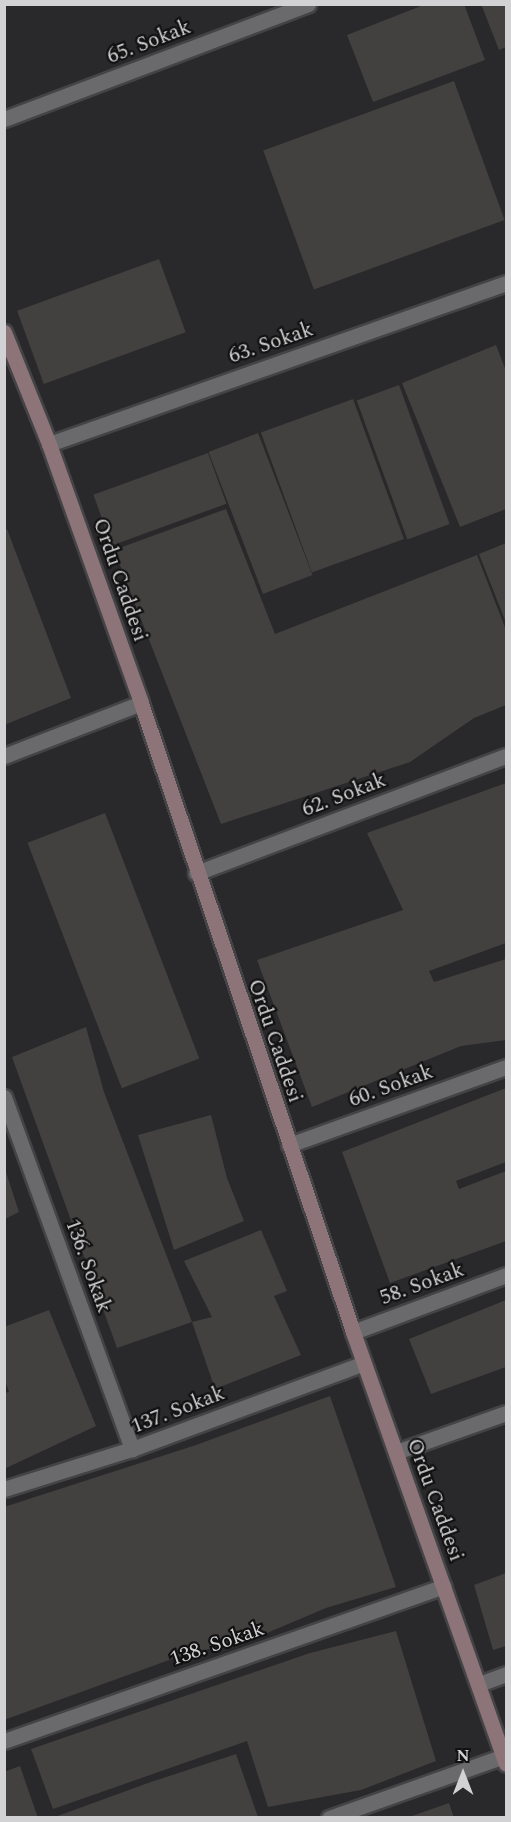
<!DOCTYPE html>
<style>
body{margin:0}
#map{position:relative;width:511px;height:1822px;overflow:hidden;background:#29282a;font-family:Spectral,serif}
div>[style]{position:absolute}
.building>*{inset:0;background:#42413f;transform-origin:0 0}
.roads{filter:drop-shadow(2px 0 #444345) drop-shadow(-2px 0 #444345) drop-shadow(0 2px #444345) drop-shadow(0 -2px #444345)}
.street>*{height:15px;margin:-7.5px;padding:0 7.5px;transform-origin:7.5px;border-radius:7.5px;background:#6a696c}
.secondary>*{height:15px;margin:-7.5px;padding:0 7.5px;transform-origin:7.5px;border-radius:7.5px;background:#8c7478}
span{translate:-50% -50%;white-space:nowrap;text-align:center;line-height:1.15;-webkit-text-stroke:4.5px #121112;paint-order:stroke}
.street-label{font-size:21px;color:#d2d1d3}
.frame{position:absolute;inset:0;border:6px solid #d2d1d3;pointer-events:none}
.north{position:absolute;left:433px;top:1744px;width:60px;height:60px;-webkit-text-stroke:4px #121112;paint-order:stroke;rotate:0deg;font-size:16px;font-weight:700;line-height:24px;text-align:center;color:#d2d1d3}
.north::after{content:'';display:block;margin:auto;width:21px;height:27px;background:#d2d1d3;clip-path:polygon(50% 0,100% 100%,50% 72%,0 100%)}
</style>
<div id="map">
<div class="building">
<i style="clip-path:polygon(426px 4px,464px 4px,485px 60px,373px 102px,347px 35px)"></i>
<i style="clip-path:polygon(481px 4px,506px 4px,506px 47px,499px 50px)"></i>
<i style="left:454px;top:81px;width:148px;height:203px;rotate:70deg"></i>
<i style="left:159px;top:259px;width:78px;height:151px;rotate:70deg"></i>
<i style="clip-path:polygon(496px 345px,506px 371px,506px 509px,460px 527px,402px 383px)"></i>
<i style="left:399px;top:385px;width:148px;height:45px;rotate:70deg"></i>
<i style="left:353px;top:399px;width:149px;height:98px;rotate:70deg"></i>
<i style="left:258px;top:433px;width:152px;height:53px;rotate:69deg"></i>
<i style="left:208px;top:453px;width:54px;height:122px;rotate:70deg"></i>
<i style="clip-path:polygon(226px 509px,275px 634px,477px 555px,506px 630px,506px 705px,474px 718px,410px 762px,221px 824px,114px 550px)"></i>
<i style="clip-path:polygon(7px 529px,71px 698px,4px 725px,4px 530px)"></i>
<i style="clip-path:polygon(506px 543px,506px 623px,479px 554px)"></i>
<i style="clip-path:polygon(506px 783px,506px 943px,429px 971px,434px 982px,506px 959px,506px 1040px,461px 1046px,312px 1107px,257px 960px,403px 910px,367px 833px)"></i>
<i style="left:105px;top:813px;width:263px;height:83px;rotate:69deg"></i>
<i style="clip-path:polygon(86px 1027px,104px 1092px,192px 1322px,212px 1317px,184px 1261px,261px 1230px,287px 1291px,274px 1296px,301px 1355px,215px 1389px,192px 1322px,117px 1348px,12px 1057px)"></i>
<i style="clip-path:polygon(506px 1088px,506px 1162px,456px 1181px,459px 1189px,506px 1171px,506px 1241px,390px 1283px,342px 1152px)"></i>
<i style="clip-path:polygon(211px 1115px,227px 1178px,244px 1221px,174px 1250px,138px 1135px)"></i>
<i style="clip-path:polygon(5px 1169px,19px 1212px,5px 1219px)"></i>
<i style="clip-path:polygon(506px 1300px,506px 1367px,431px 1394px,409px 1339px)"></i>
<i style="clip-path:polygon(49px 1310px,96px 1426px,4px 1469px,4px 1393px,9px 1392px,5px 1381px,4px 1327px)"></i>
<i style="clip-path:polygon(330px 1396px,396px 1587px,326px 1608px,253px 1639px,183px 1655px,4px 1720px,4px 1507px,196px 1445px)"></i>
<i style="clip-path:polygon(506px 1573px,506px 1646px,493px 1650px,474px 1585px)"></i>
<i style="clip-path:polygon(396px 1631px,436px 1761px,361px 1790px,268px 1807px,247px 1741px,53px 1809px,31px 1749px,310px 1653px)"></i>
<i style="clip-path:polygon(236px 1754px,258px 1817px,52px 1818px,148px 1783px)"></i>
<i style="clip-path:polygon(20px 1766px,38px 1818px,4px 1818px,4px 1772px)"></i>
<i style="clip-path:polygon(449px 1803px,454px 1818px,409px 1818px,409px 1817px)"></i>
</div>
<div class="roads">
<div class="street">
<i style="left:4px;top:119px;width:325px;rotate:-20.7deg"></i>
<i style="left:49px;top:444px;width:485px;rotate:-19.4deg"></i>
<i style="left:4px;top:756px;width:147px;rotate:-21.1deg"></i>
<i style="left:196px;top:873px;width:331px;rotate:-20.7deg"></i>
<i style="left:4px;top:1097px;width:375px;rotate:70deg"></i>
<i style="left:289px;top:1145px;width:231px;rotate:-19.8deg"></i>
<i style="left:353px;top:1332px;width:163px;rotate:-20.4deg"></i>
<i style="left:396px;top:1452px;width:117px;rotate:-19.5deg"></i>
<i style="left:4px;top:1489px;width:134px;rotate:-17.4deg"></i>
<i style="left:132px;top:1449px;width:247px;rotate:-20.3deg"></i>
<i style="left:479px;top:1684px;width:29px;rotate:-20deg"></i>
<i style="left:4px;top:1741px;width:466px;rotate:-19.4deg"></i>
<i style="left:329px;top:1818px;width:186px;rotate:-19.5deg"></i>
</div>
<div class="secondary">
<i style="left:4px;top:332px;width:121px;rotate:68.1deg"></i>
<i style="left:49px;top:444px;width:275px;rotate:70.4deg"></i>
<i style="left:141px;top:703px;width:664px;rotate:71.37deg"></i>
<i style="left:353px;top:1332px;width:458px;rotate:70.5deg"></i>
</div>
</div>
<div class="street-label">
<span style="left:149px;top:42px;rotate:-21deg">65. Sokak</span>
<span style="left:271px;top:343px;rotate:-19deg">63. Sokak</span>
<span style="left:120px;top:580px;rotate:71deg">Ordu Caddesi</span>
<span style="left:344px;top:795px;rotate:-21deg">62. Sokak</span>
<span style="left:275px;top:1041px;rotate:71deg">Ordu Caddesi</span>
<span style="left:391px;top:1086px;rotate:-20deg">60. Sokak</span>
<span style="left:88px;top:1266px;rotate:70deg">136. Sokak</span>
<span style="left:422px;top:1284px;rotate:-20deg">58. Sokak</span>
<span style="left:178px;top:1410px;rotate:-21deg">137. Sokak</span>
<span style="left:435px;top:1500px;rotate:70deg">Ordu Caddesi</span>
<span style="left:217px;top:1644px;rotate:-19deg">138. Sokak</span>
</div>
<div class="frame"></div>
<div class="north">N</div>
</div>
